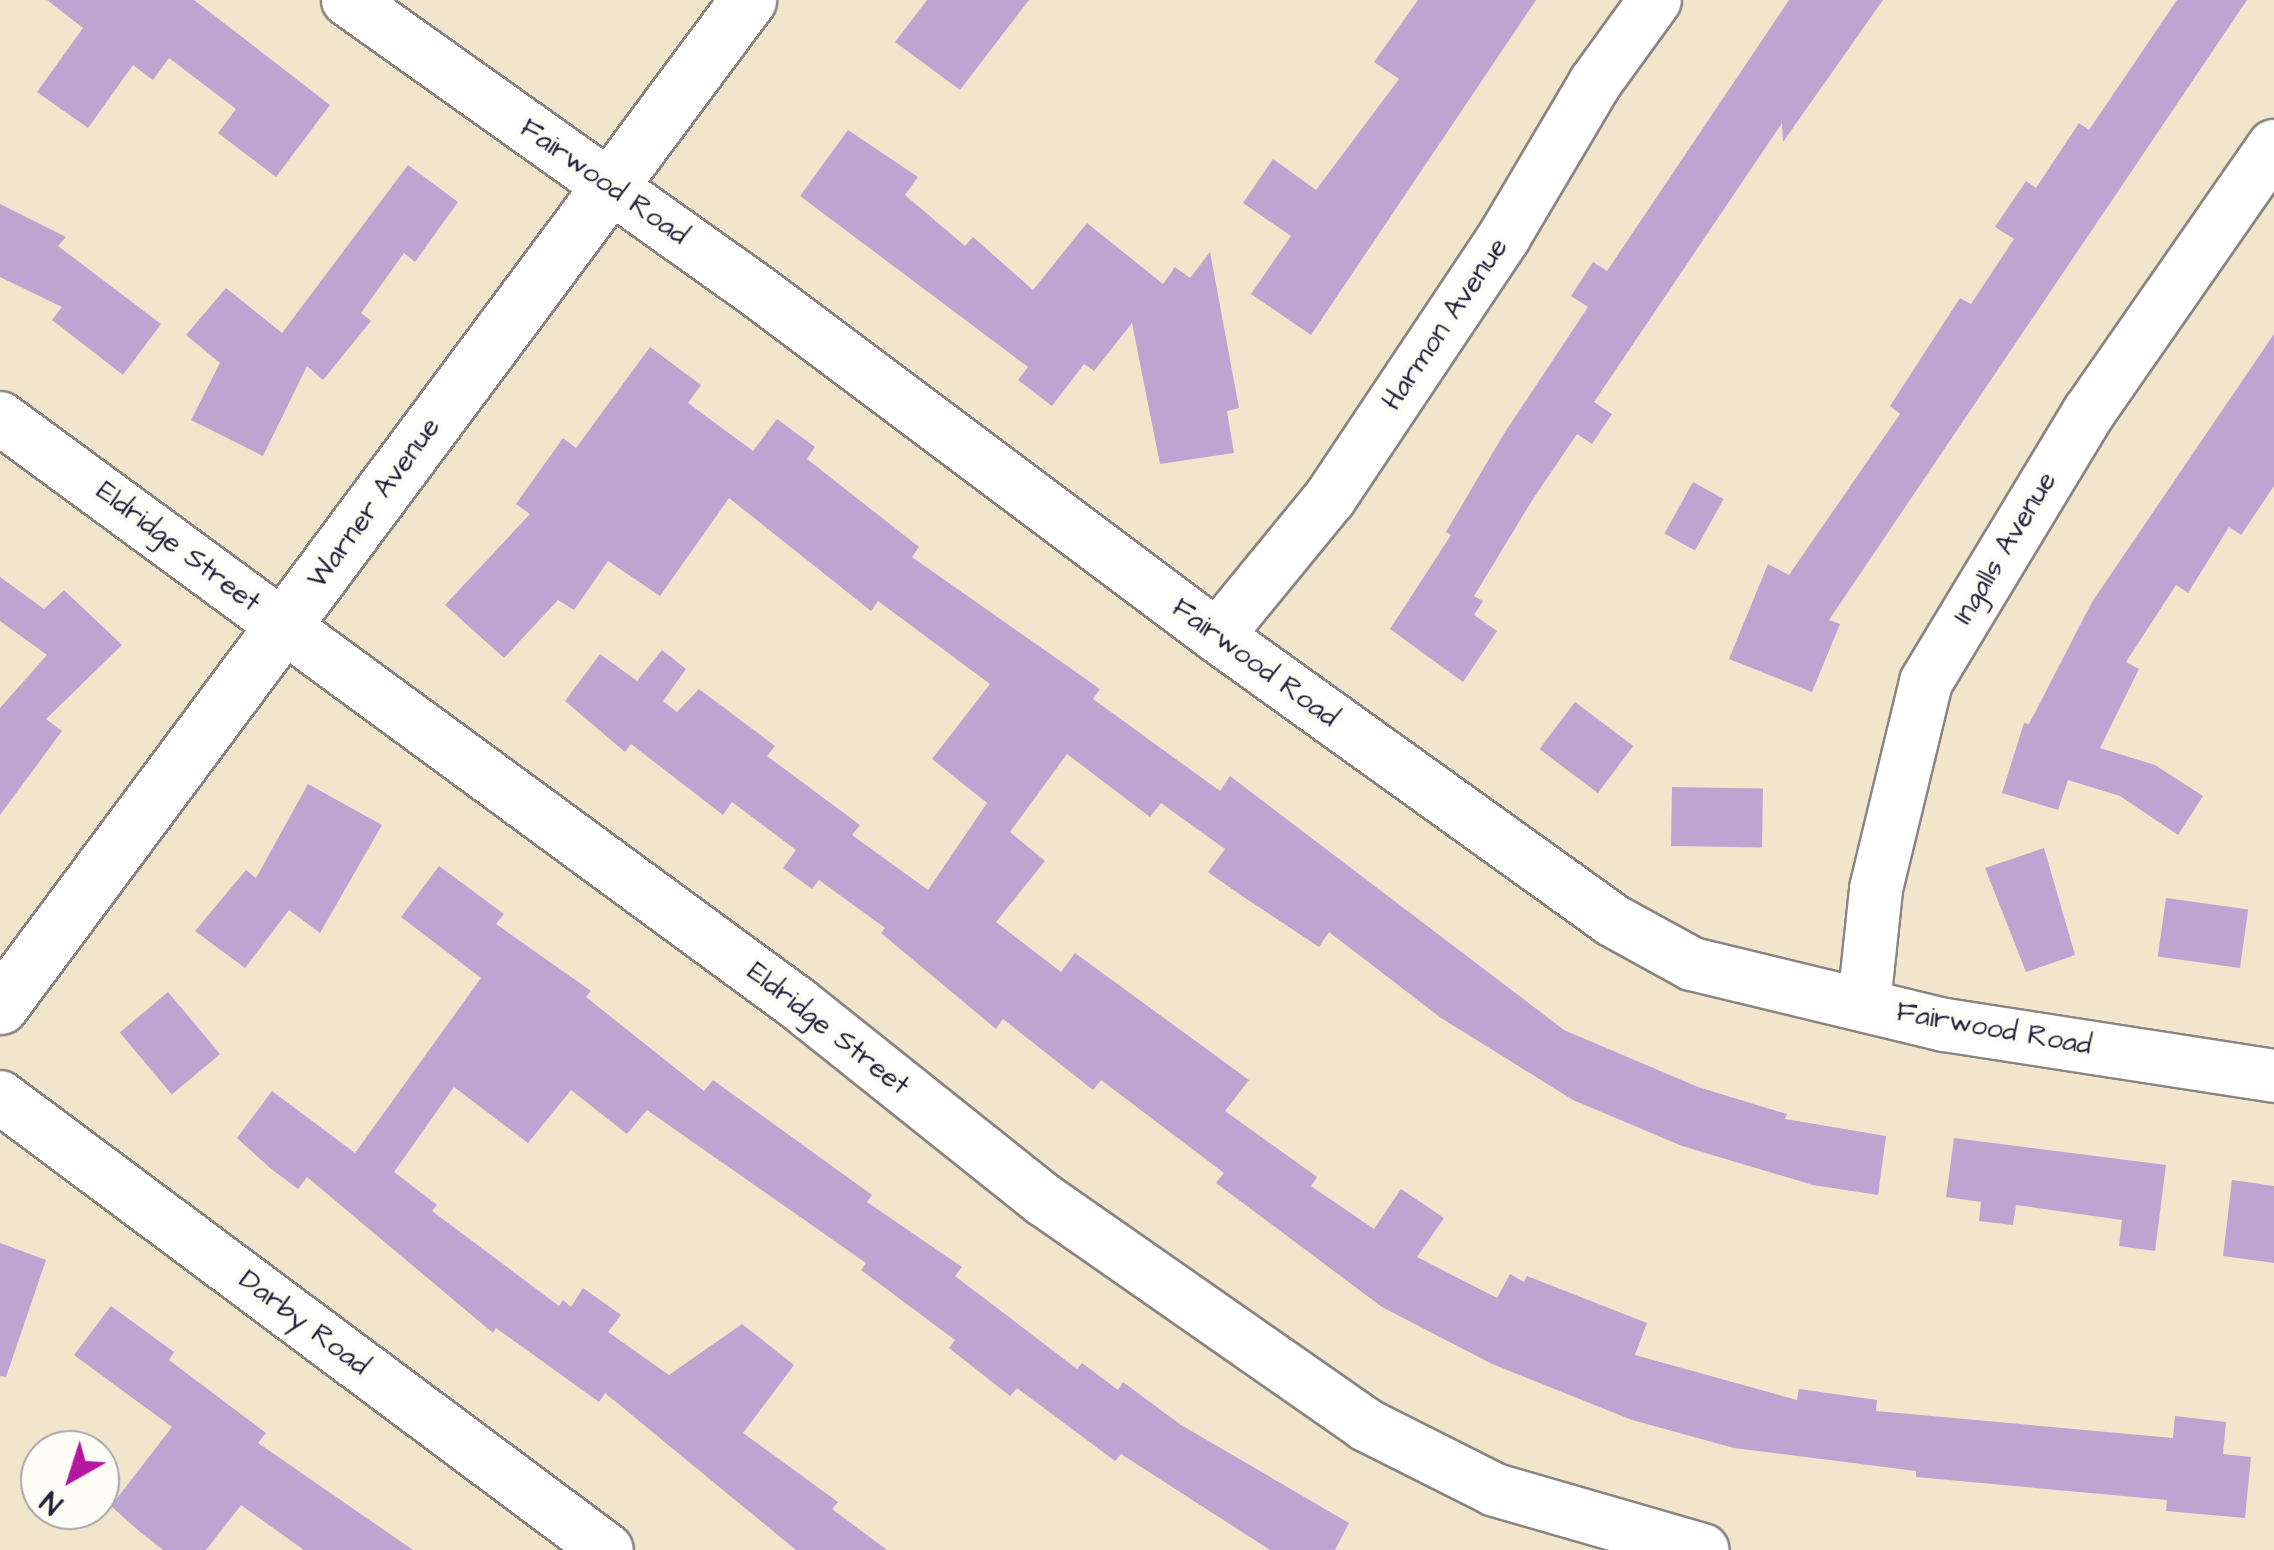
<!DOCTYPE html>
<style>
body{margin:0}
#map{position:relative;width:2274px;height:1550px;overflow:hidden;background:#f1e6cb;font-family:"Architects Daughter",sans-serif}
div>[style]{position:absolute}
.building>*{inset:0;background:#bca5d1;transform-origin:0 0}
.roads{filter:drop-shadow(2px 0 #8a8483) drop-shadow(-2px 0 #8a8483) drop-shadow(0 2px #8a8483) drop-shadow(0 -2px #8a8483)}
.minor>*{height:52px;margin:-26px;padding:0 26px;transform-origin:26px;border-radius:26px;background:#fff}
.tertiary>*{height:55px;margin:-27.5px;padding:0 27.5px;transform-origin:27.5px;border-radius:27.5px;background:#fff}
span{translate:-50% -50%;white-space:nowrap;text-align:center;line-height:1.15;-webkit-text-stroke:10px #fdfcf7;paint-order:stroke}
.street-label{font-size:28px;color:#22223b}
.north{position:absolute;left:20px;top:1430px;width:100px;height:100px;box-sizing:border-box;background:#fdfcf7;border:2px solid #a5a5ac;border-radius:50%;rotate:219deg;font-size:28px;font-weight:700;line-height:40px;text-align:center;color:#22223b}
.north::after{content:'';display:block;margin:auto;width:35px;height:45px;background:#b5179e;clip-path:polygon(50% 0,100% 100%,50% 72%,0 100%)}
</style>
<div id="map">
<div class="building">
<i style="clip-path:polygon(47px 0,194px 0,330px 105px,276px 177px,218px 133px,236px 109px,169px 58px,153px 80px,133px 65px,88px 128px,37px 92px,83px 28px)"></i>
<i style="clip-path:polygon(927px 0,1029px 0,960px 90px,895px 42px)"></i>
<i style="clip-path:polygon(1418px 0,1536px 0,1311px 335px,1251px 294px,1291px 236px,1243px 203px,1273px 159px,1316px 190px,1399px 79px,1374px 62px)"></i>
<i style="clip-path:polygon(1789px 0,1883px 0,1783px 142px,1782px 123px,1594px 402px,1612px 414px,1592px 444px,1577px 434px,1533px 499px,1474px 596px,1483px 601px,1474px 615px,1497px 631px,1463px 682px,1390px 629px,1451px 535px,1446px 532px,1505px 432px,1588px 307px,1571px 296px,1593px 262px,1607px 271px)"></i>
<i style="clip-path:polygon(2177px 0,2247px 0,1829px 620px,1840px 624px,1812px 692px,1729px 659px,1768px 564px,1789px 575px,1900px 414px,1890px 406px,1960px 298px,1971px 304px,2014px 239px,1995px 227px,2026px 181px,2036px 188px,2079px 123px,2089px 130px)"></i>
<i style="clip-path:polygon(848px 130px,918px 177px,905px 195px,965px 246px,973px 237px,1033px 290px,1087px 223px,1163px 284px,1175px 267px,1190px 278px,1210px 252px,1239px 408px,1227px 411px,1234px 453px,1160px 464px,1132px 323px,1094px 371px,1084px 364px,1052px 406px,1018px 380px,1028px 367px,800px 196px)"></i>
<i style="clip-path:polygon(408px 165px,458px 202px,415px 262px,404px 253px,361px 313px,371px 321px,323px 380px,307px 366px,263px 456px,191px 420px,220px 363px,186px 335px,226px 288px,282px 333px)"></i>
<i style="clip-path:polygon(0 204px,66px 237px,58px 246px,161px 324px,123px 375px,52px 320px,62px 307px,0 277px)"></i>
<i style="clip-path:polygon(2274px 334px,2274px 486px,2241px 535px,2229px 527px,2188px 593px,2176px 585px,2126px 662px,2139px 669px,2100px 748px,2155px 765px,2203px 796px,2178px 835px,2120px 796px,2068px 780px,2058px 810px,2002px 793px,2024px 723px,2029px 724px,2092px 602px)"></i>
<i style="clip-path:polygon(650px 347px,701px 385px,688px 403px,753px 451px,777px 419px,815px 447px,807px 459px,919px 547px,912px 557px,1100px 689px,1093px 699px,1220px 791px,1230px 776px,1564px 1030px,1698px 1087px,1787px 1114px,1785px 1119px,1886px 1136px,1878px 1195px,1813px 1185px,1682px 1146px,1573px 1100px,1441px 1018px,1329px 932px,1319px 947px,1242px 896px,1208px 872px,1225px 849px,1161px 803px,1150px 817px,1067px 754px,1010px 832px,1045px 861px,996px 922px,1061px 972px,1075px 953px,1249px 1080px,1225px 1111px,1317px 1177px,1311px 1186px,1374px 1229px,1401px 1189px,1444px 1218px,1417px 1257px,1497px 1298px,1510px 1274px,1524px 1282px,1527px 1276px,1647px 1323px,1635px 1355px,1797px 1400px,1799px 1389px,1877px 1400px,1876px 1411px,2173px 1438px,2175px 1416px,2226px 1422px,2223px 1454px,2251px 1457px,2245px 1518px,2166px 1511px,2167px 1500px,1916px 1477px,1916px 1471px,1734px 1448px,1632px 1420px,1492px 1364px,1382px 1307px,1216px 1183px,1224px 1173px,1101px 1080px,1093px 1090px,1003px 1019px,996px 1029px,881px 933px,885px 928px,819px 880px,812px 889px,783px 868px,796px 850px,732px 802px,723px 815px,631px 744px,625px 752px,565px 701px,600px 654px,637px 681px,662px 650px,686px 669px,663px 701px,677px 712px,699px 689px,775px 746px,767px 756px,860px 825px,852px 835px,928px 890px,987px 803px,932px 759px,990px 684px,878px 601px,871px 611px,729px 498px,660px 596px,608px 561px,574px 610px,558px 600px,504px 658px,445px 605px,530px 514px,516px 504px,563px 438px,576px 448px)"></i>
<i style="left:1693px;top:482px;width:35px;height:59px;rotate:29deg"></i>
<i style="clip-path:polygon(0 577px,44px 609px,64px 590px,122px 645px,46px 719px,62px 731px,0 815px,0 708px,47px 655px,0 621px)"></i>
<i style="left:1575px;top:702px;width:73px;height:59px;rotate:37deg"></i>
<i style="clip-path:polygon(308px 784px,382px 825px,320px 933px,289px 910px,245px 968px,195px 931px,246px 870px,256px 878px)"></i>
<i style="left:1672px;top:787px;width:91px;height:59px;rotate:1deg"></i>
<i style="clip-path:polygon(2044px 848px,2075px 955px,2026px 972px,1985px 868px)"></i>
<i style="clip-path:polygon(439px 866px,504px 914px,496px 924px,591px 991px,586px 997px,704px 1091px,713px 1080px,872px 1195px,867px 1202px,962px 1267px,955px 1276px,1077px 1369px,1082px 1363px,1118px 1390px,1123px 1382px,1181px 1425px,1349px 1523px,1335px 1550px,1270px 1550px,1121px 1454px,1115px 1461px,1017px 1388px,1010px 1396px,949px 1348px,955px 1340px,861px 1270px,866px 1263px,647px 1110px,627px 1134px,571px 1090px,528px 1143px,454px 1087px,394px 1172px,437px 1205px,432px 1211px,559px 1306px,563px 1300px,571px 1307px,583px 1288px,621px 1315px,608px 1332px,669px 1375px,742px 1324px,794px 1365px,743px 1433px,838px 1502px,832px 1509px,887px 1550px,796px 1550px,605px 1393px,599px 1402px,496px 1328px,493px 1333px,307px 1177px,298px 1189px,270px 1168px,237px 1138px,272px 1091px,355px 1153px,481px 978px,401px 917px)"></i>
<i style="left:2166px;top:898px;width:83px;height:59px;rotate:8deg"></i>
<i style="left:168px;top:992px;width:81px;height:63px;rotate:50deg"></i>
<i style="clip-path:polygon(1954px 1138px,2166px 1165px,2155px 1251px,2119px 1246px,2122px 1220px,2016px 1205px,2013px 1225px,1979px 1221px,1981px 1202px,1946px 1197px)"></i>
<i style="clip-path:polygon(2232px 1180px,2274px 1186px,2274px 1263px,2223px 1256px)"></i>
<i style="clip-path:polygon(0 1243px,46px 1260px,6px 1377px,0 1376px)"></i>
<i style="clip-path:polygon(111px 1306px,174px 1352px,169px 1360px,266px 1433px,258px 1443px,413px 1550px,304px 1550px,241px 1505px,206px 1550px,163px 1550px,139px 1531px,111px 1506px,172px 1427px,74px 1355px)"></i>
</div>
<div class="roads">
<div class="minor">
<i style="left:348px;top:0;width:502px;rotate:35.43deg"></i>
<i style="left:757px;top:291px;width:575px;rotate:36.87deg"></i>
<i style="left:1217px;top:636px;width:486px;rotate:35.7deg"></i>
<i style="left:1612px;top:920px;width:91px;rotate:28.8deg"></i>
<i style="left:1692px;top:964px;width:260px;rotate:13.6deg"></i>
<i style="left:1945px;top:1025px;width:333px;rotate:8.8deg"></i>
<i style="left:0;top:418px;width:989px;rotate:36.28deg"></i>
<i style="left:797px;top:1003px;width:316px;rotate:38.6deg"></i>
<i style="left:1044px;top:1200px;width:393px;rotate:34.9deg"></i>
<i style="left:1366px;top:1425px;width:144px;rotate:26.7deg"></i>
<i style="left:1495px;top:1490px;width:216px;rotate:16.1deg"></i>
<i style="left:1217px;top:636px;width:178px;rotate:-50.7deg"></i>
<i style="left:1330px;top:498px;width:314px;rotate:-56.3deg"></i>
<i style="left:1504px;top:237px;width:179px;rotate:-59.4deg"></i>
<i style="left:1595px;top:83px;width:102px;rotate:-54.1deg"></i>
<i style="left:1864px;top:1004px;width:116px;rotate:-84deg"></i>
<i style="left:1876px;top:889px;width:213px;rotate:-76.4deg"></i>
<i style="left:1926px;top:682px;width:315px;rotate:-58.9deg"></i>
<i style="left:2089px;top:412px;width:324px;rotate:-55.2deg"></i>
<i style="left:0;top:1097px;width:757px;rotate:36.73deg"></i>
</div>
<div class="tertiary">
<i style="left:0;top:1006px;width:1254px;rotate:-53.37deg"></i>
</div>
</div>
<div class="street-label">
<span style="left:604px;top:182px;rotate:35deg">Fairwood Road</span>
<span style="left:1445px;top:324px;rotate:-56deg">Harmon Avenue</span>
<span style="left:374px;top:503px;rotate:-54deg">Warner Avenue</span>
<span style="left:178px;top:547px;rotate:37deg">Eldridge Street</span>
<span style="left:2005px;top:548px;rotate:-59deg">Ingalls Avenue</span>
<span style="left:1255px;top:663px;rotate:36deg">Fairwood Road</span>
<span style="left:828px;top:1029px;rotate:38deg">Eldridge Street</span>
<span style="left:1994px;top:1029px;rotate:10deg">Fairwood Road</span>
<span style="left:304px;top:1323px;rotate:37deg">Darby Road</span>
</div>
<div class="north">N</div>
</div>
